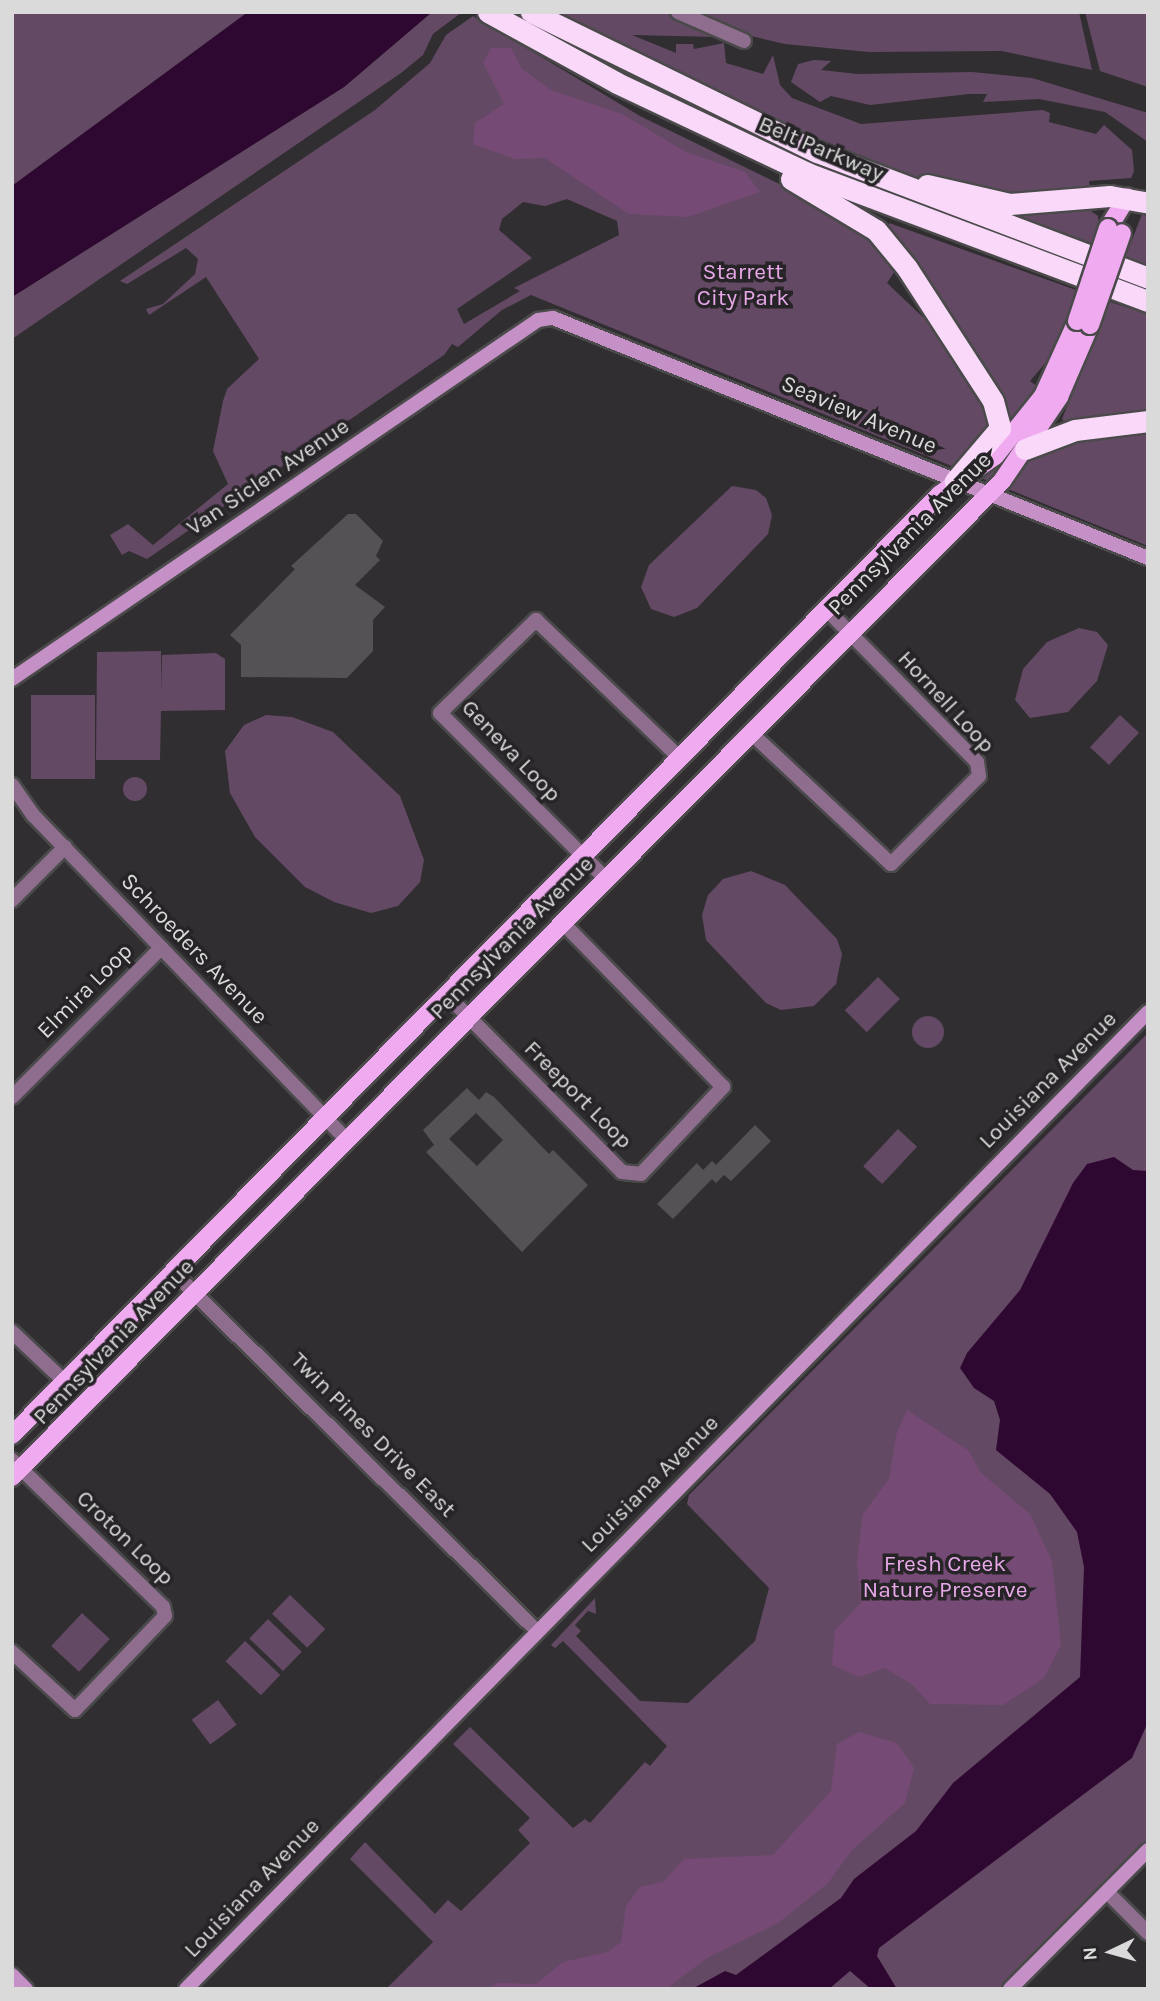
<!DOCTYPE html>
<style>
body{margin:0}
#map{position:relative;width:1160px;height:2001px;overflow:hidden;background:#302e30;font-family:Karla,sans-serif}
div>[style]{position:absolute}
.green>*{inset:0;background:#644964;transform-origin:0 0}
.round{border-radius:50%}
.forest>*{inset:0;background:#754b75}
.water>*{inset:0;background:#2e0830}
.building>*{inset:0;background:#555255}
.roads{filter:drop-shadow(2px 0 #4b4a4b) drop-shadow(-2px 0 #4b4a4b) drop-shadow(0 2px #4b4a4b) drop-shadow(0 -2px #4b4a4b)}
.street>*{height:14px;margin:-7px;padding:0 7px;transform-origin:7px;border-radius:7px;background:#8f6d8f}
.secondary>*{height:14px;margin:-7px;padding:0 7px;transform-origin:7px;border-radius:7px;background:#c590c6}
.primary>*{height:18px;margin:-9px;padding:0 9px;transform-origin:9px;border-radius:9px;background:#efaaf0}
.highway>*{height:21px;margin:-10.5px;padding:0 10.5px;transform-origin:10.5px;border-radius:10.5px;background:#f9d8f9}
.bridges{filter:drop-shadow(2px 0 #4b4a4b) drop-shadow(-2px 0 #4b4a4b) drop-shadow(0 2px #4b4a4b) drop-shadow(0 -2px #4b4a4b)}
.primary-bridge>*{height:18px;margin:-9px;padding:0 9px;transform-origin:9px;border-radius:9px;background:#efaaf0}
span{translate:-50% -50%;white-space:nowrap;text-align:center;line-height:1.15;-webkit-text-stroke:7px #262426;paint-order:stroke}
.street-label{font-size:23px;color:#dbdadb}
.park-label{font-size:23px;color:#e8a8e9}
.frame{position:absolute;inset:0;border:14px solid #dbdadb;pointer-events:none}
.north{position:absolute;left:1076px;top:1917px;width:70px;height:70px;-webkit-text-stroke:5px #262426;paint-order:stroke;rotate:265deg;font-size:19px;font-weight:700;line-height:28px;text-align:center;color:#dbdadb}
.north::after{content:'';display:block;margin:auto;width:24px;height:32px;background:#dbdadb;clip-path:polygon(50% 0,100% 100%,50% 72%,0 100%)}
</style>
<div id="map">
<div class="green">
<i style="clip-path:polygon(12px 12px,248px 12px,12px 186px)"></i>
<i style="clip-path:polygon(432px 12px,462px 12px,433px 34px,423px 55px,401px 73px,12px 339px,12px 297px,344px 87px)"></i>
<i style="clip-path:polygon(551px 12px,673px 12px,717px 37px,632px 35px,676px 53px,676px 44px,693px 44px,694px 49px,724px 43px,726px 63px,763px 74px,773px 55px,780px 85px,792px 98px,861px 124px,1043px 110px,1050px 113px,1049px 122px,1096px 134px,1104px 125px,1132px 150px,1134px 171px,1131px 178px,1089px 181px,1090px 188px,1058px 198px,969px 192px,917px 178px,797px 130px)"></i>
<i style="clip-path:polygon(693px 12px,1079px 12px,1092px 70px,1002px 51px,869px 52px,785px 44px,742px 34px)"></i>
<i style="clip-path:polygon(1085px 12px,1148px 12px,1148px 87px,1100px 71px)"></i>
<i style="clip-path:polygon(evenodd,473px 16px,640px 116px,814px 201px,868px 237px,896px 269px,887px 283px,927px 321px,991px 419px,1060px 447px,1067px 440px,1148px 433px,1148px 546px,531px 295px,502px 310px,458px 347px,452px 344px,444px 355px,147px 559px,129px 551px,122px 555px,110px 535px,128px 524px,153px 545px,228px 484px,213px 451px,223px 401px,227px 389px,259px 359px,206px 277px,149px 315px,146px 309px,163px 304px,195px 274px,198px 259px,186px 248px,127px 284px,120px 281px,375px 110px,430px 63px,446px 35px,473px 16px,567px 199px,617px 221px,619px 235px,514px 288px,520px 291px,464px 324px,457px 309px,532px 258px,499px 230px,502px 219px,523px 202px,545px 206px,567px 199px)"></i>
<i style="clip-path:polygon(814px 60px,831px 61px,821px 70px,858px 74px,972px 72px,1032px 78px,1148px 113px,1148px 142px,1105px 112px,1039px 99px,983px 102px,987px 94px,969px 94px,870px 105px,831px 96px,820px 102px,791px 82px,798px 64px)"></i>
<i style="clip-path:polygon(1085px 207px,1098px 216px,1099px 224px,1089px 251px,989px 209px)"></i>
<i style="clip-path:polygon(1142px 214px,1148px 215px,1148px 268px,1124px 261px)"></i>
<i style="clip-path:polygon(889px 223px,1076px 290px,1054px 353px,1030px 381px,1038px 387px,1017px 416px,1011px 418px,887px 234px)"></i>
<i style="clip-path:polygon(1110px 302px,1148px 314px,1148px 415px,1066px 423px,1062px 419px)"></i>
<i style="clip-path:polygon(732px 486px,756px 490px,766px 498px,772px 515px,768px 534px,697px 608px,674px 617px,651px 609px,641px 587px,649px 565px)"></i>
<i style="clip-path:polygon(1079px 628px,1097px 632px,1108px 645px,1097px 681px,1068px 712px,1030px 718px,1015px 700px,1023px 669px,1047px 642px)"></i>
<i style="clip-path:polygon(161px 651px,161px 691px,162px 655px,216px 653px,225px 659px,225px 710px,161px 711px,160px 760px,96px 760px,97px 652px)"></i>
<i style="left:95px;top:695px;width:84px;height:64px;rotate:90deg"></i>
<i style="clip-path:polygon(266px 715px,292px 717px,333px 732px,400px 796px,424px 860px,420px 882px,398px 906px,371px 913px,334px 902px,305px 887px,255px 837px,230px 793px,225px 751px,244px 725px)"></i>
<i style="left:1120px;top:715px;width:26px;height:44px;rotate:43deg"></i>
<i class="round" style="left:123px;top:777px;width:24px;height:24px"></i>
<i style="clip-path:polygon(751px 871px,785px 885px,837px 939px,842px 954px,836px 984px,814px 1006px,781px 1010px,766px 1003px,706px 940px,702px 915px,708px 895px,723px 879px)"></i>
<i style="left:878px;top:977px;width:31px;height:47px;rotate:45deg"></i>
<i class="round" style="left:912px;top:1016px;width:32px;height:32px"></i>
<i style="clip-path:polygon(1148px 1033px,1148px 1176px,1069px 1494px,1090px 1567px,1083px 1678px,920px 1839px,737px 1983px,706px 1989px,386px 1989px,433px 1942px,350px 1859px,365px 1842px,435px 1914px,448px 1900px,461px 1911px,530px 1843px,518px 1830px,530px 1818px,453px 1744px,470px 1727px,573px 1828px,585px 1819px,590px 1823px,645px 1762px,650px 1766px,667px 1746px,563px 1641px,555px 1648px,551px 1645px,595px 1598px,596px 1614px,588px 1611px,575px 1625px,581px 1631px,576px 1636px,640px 1701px,688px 1703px,755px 1641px,769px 1588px,687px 1504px,689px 1495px)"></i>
<i style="left:898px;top:1129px;width:26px;height:51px;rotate:43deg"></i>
<i style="left:290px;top:1595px;width:49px;height:26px;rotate:44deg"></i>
<i style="left:82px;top:1613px;width:38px;height:45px;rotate:43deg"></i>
<i style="left:268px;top:1619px;width:47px;height:27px;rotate:44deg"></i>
<i style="left:245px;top:1641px;width:49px;height:28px;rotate:44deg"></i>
<i style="clip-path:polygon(1148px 1693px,1148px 1847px,1009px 1989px,814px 1989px)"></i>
<i style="left:218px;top:1700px;width:31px;height:33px;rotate:53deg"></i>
</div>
<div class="forest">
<i style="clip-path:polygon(491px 48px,511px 48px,522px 69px,551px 90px,622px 114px,686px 152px,745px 172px,760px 192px,688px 217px,629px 214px,545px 158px,515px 159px,473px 144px,475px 123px,504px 104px,483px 63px)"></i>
<i style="clip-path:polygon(907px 1410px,969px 1451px,980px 1472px,1030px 1514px,1052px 1561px,1061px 1645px,1044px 1678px,1003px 1705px,930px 1704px,913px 1685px,885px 1668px,859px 1677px,832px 1665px,835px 1630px,861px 1603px,857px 1561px,863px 1514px,889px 1479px,897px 1432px)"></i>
<i style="clip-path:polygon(859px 1732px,897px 1743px,914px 1768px,905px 1803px,852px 1850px,828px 1883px,778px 1923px,707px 1958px,666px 1989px,485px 1989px,499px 1983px,536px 1984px,563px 1962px,608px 1952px,621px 1942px,626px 1906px,640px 1887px,663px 1882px,684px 1859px,773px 1855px,831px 1791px,837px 1744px)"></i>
</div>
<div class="water">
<i style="clip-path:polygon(248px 12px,432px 12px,344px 87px,12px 297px,12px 186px)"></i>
<i style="clip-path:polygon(1114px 1157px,1133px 1170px,1148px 1171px,1148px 1722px,1132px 1758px,879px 1948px,877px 1956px,897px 1989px,871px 1989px,850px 1971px,829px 1989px,692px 1989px,725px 1971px,736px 1975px,841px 1898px,854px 1879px,916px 1831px,953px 1783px,1080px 1677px,1084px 1567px,1077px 1532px,1050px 1494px,996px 1450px,1000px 1420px,994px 1401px,974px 1388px,960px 1368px,967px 1353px,1020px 1290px,1073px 1183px,1087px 1164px)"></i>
</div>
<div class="building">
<i style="clip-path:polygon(348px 514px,356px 514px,383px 541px,376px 556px,380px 560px,355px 585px,385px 607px,373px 620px,373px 651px,347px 678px,241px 677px,241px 645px,230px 635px,295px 569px,291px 566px)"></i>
<i style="clip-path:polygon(evenodd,467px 1088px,479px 1100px,486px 1092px,494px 1097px,549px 1154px,553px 1150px,588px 1185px,522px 1252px,426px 1152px,434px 1145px,423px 1130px,467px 1088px,476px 1113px,503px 1140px,477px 1166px,449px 1139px,476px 1113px)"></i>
<i style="clip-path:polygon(755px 1125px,771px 1141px,731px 1181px,724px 1175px,716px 1183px,712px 1179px,673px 1219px,657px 1204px,697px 1163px,703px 1170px,712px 1161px,716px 1165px)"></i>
</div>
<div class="roads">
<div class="street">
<i style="left:678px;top:12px;width:72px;rotate:23.7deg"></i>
<i style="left:750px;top:732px;width:193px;rotate:43.1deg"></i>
<i style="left:891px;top:864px;width:124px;rotate:-45deg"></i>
<i style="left:979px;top:776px;width:14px;rotate:-98deg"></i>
<i style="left:977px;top:762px;width:211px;rotate:-134.6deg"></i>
<i style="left:12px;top:785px;width:37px;rotate:55deg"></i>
<i style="left:33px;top:815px;width:452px;rotate:46deg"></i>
<i style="left:605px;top:878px;width:233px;rotate:-135deg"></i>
<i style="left:440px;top:713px;width:134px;rotate:-44.1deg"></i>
<i style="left:536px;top:620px;width:201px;rotate:43.8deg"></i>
<i style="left:12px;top:900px;width:75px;rotate:-45deg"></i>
<i style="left:447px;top:995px;width:249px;rotate:45.3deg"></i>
<i style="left:622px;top:1172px;width:19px;rotate:6deg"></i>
<i style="left:641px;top:1174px;width:120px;rotate:-46.7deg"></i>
<i style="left:723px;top:1087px;width:231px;rotate:-134.3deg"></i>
<i style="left:12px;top:1097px;width:211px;rotate:-45deg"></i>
<i style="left:174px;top:1273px;width:510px;rotate:44.6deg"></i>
<i style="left:12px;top:1332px;width:71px;rotate:43.3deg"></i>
<i style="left:12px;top:1460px;width:211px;rotate:44.2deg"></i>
<i style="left:163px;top:1607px;width:9px;rotate:77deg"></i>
<i style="left:165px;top:1616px;width:130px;rotate:133.8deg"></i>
<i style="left:75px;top:1710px;width:86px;rotate:-137.4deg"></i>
<i style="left:1107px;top:1892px;width:58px;rotate:45deg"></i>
</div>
<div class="secondary">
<i style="left:12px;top:679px;width:637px;rotate:-34.31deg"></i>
<i style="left:538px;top:320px;width:15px;rotate:-8deg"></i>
<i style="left:553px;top:318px;width:642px;rotate:21.97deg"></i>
<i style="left:12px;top:1975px;width:20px;rotate:45deg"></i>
<i style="left:186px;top:1989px;width:1371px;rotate:-45.44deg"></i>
<i style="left:1010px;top:1989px;width:196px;rotate:-45.2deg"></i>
</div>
<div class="primary">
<i style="left:1108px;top:228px;width:36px;rotate:-58deg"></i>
<i style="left:12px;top:1435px;width:1320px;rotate:-45.4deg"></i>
<i style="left:939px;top:495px;width:68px;rotate:-34.9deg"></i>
<i style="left:995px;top:456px;width:77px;rotate:-51.3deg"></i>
<i style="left:1043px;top:396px;width:82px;rotate:-65.6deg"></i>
<i style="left:12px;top:1477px;width:1404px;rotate:-45.17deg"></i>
<i style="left:1002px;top:481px;width:102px;rotate:-55.8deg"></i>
<i style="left:1059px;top:397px;width:78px;rotate:-66.7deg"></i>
</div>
<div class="highway">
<i style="left:488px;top:12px;width:147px;rotate:28.8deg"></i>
<i style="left:617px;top:83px;width:210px;rotate:25.3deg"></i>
<i style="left:807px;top:173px;width:364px;rotate:20.6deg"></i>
<i style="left:531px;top:12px;width:318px;rotate:26.1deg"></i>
<i style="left:817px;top:152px;width:354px;rotate:20.8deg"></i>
<i style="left:791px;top:179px;width:99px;rotate:31deg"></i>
<i style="left:876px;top:230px;width:49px;rotate:50.8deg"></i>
<i style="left:907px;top:268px;width:158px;rotate:57.1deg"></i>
<i style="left:993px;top:401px;width:28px;rotate:75deg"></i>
<i style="left:1000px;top:428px;width:70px;rotate:130.3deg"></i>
<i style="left:927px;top:185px;width:85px;rotate:12.9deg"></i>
<i style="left:1010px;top:204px;width:100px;rotate:-4.6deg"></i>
<i style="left:1110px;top:196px;width:39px;rotate:10deg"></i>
<i style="left:1025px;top:449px;width:53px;rotate:-20.8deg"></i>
<i style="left:1075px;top:430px;width:74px;rotate:-7deg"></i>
</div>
</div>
<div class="bridges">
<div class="primary-bridge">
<i style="left:1077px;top:321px;width:98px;rotate:-71.6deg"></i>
<i style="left:1090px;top:325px;width:97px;rotate:-70.8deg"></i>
</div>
</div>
<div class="street-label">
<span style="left:821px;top:149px;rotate:23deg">Belt Parkway</span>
<span style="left:859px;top:415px;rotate:23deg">Seaview Avenue</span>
<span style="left:268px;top:477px;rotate:-34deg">Van Siclen Avenue</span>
<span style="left:910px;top:534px;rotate:-45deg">Pennsylvania Avenue</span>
<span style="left:946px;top:702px;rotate:47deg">Hornell Loop</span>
<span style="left:511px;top:751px;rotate:46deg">Geneva Loop</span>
<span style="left:512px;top:938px;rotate:-45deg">Pennsylvania Avenue</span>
<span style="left:194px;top:949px;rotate:46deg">Schroeders Avenue</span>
<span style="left:85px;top:991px;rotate:-45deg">Elmira Loop</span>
<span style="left:1048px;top:1080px;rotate:-45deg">Louisiana Avenue</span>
<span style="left:578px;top:1095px;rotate:45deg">Freeport Loop</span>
<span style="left:114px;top:1342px;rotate:-46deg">Pennsylvania Avenue</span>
<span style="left:373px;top:1435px;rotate:45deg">Twin Pines Drive East</span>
<span style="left:650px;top:1484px;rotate:-45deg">Louisiana Avenue</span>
<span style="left:125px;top:1538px;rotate:44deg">Croton Loop</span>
<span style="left:252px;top:1888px;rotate:-46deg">Louisiana Avenue</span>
</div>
<div class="park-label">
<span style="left:743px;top:285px">Starrett<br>City Park</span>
<span style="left:945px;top:1577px">Fresh Creek<br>Nature Preserve</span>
</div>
<div class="frame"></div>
<div class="north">N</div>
</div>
